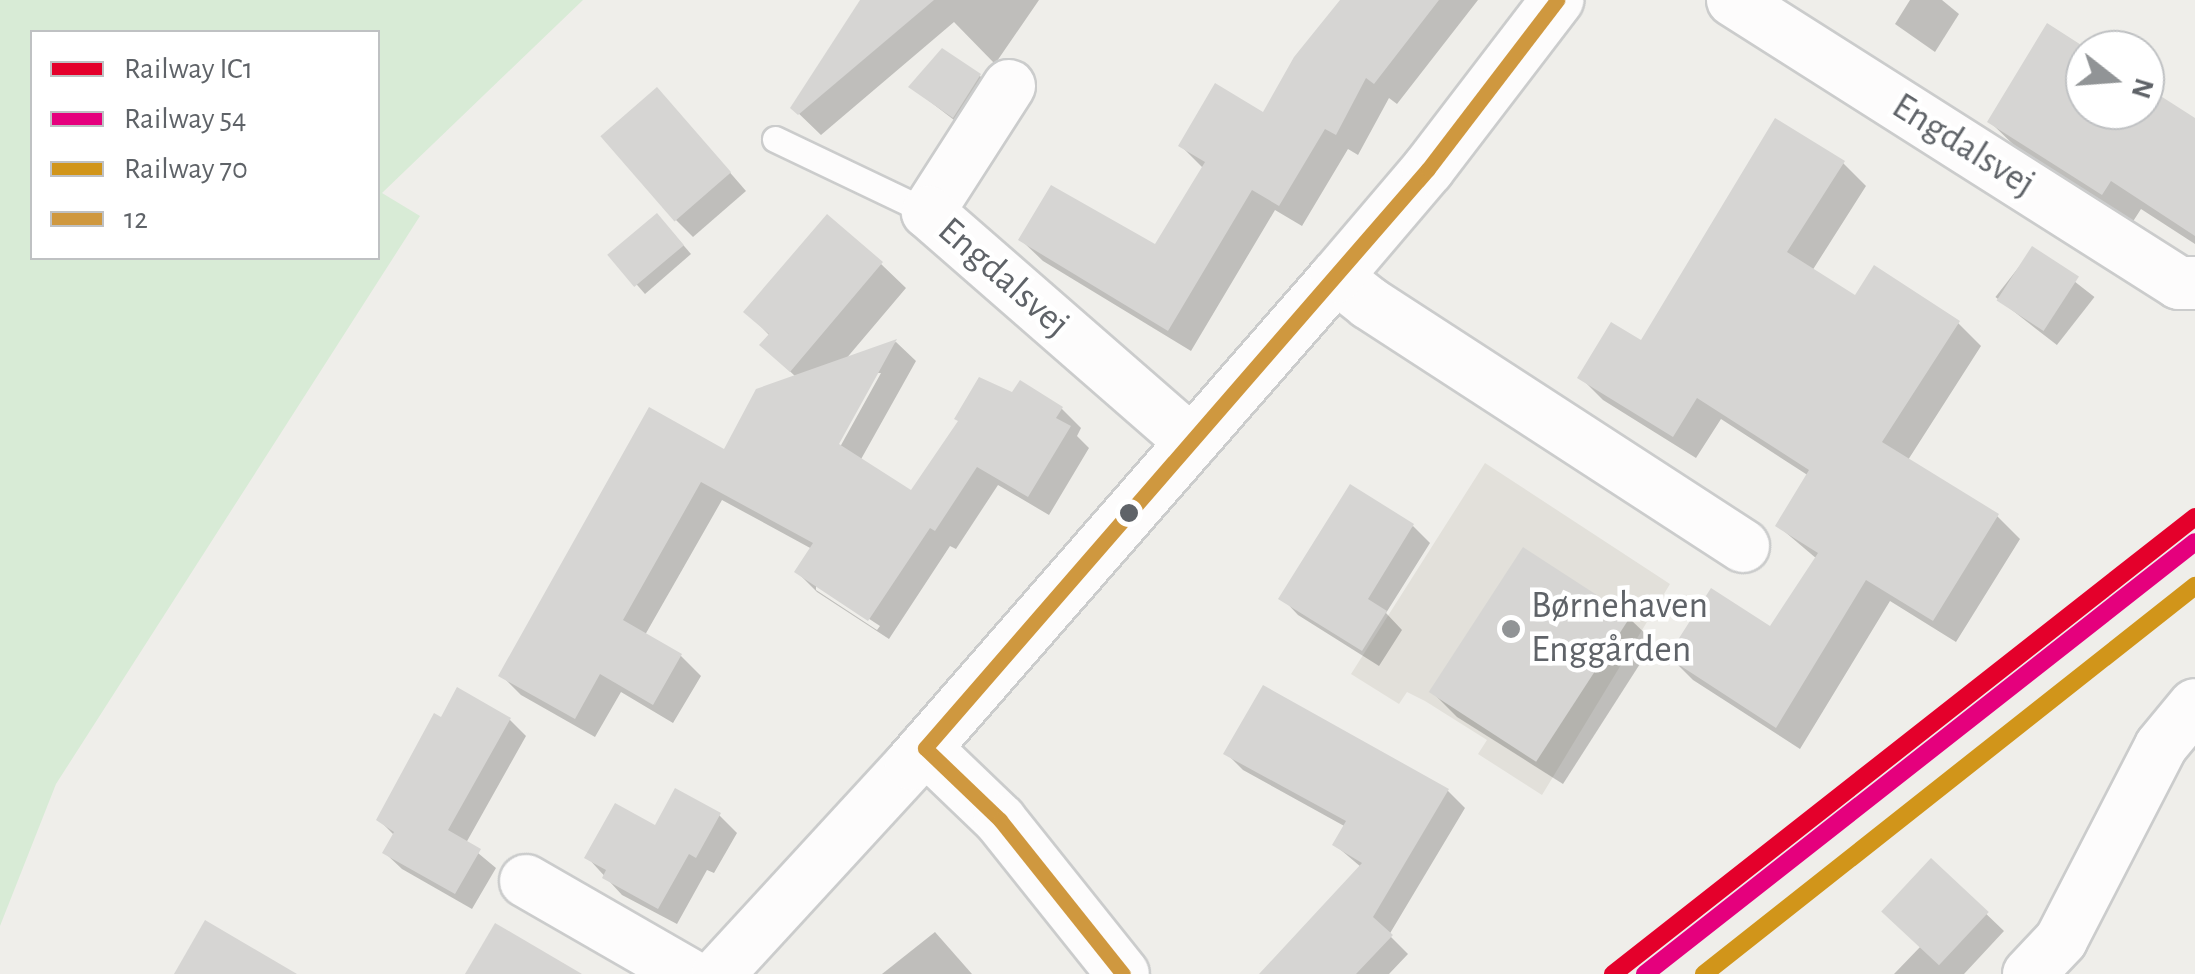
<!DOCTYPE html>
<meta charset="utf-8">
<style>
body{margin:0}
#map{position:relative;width:2195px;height:974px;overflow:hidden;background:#efeeea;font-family:"Alegreya Sans",sans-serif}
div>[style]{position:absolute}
.education>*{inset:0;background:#e2e0da}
.green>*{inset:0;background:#d8ebd6}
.shadow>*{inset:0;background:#0003;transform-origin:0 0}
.building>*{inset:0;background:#d6d5d3;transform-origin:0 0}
.roads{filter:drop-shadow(2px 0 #cbcccc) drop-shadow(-2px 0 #cbcccc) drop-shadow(0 2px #cbcccc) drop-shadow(0 -2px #cbcccc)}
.service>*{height:25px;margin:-12.5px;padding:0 12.5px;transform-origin:12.5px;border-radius:12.5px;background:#fdfcfc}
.minor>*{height:52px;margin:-26px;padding:0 26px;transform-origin:26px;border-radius:26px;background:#fdfcfc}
.bus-1>*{height:15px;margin:-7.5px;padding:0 7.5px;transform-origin:7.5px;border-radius:7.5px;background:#cf983f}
.rail-1>*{height:18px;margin:-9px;padding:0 9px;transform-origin:9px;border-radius:9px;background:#e4002b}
.rail-2>*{height:18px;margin:-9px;padding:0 9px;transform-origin:9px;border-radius:9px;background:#e5007d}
.rail-3>*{height:18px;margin:-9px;padding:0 9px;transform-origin:9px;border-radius:9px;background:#d1951a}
.dots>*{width:28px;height:28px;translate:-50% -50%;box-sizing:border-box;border:5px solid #fff;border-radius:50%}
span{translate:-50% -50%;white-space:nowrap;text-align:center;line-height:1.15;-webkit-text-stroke:9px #fff;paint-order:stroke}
.street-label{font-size:38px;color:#5f6368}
.poi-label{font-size:38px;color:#5f6368}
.left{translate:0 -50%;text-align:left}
.legend{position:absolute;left:30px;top:30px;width:350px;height:230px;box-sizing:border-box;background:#fff;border:2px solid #bfc1c3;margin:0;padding:12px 18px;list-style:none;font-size:30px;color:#5f6368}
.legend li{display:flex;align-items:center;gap:20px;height:50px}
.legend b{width:50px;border:2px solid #bfc1c3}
.north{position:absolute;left:2065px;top:30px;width:100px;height:100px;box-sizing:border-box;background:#fff;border:2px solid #bfc1c3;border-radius:50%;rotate:107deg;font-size:28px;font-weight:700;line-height:40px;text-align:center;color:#5f6368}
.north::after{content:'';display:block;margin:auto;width:35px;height:45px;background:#919496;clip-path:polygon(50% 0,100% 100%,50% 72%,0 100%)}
</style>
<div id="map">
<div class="education">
<i style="clip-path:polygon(1485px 463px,1670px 584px,1542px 795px,1478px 754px,1487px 740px,1425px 701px,1407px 692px,1399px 704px,1351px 674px)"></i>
</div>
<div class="green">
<i style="clip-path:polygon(evenodd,0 0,583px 0,382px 193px,420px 216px,56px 784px,0 926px,0 0,32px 32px,378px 32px,378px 258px,32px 258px,32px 32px)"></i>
</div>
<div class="shadow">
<i style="clip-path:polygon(863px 0,1039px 0,995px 64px,954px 22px,821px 135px,793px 108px)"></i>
<i style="clip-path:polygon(1343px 0,1478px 0,1397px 104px,1389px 98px,1358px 155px,1348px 149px,1302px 226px,1275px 210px,1191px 351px,1043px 261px,1021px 240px,1156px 248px,1204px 169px,1181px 146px,1264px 115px)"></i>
<i style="clip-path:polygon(1910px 0,1942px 0,1959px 14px,1935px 52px,1895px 24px)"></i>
<i style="clip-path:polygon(2085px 51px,2085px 110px,2145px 110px,2145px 89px,2195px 120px,2195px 244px,2141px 209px,2132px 223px,2020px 151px,1990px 122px)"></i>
<i style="clip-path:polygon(980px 76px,997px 93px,971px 133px,911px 87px)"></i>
<i style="clip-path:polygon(674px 108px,746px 191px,693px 237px,676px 220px)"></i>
<i style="clip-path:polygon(1843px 163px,1866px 186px,1812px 271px,1855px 299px,1958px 323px,1981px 346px,1908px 460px,1997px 516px,2020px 539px,1956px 642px,1890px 601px,1800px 749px,1693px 680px,1670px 657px,1771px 629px,1817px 559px,1778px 526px,1809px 476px,1721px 419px,1696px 458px,1603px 400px,1580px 377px,1642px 344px)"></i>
<i style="clip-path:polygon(665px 224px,691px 254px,645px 294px,611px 255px)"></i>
<i style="left:2033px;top:249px;width:78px;height:61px;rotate:38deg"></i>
<i style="clip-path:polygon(evenodd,881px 264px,906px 288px,845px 360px,896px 342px,916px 361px,860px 461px,912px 494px,1013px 395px,1062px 409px,1081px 428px,1077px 436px,1089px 448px,1049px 515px,998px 485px,956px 549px,950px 546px,889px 639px,817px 592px,797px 572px,812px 549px,722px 500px,645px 635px,681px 656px,701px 676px,673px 723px,621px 692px,595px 737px,521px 695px,501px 675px,796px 377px,762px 345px,770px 336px,747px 312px,881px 264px,876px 373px,881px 373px,835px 456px,831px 454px,876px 373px,881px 264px,816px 584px,880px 626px,877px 630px,816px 590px,816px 584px)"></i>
<i style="clip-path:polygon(1413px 526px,1430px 543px,1386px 613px,1402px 630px,1379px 666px,1298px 615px,1282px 598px)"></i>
<i style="clip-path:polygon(1629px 618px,1654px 642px,1563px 784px,1457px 717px,1433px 693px)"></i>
<i style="clip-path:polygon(510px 720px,526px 736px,466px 843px,496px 868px,472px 909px,402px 869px,385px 853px,395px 836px,379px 820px,442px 721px)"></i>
<i style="clip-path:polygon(1226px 753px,1448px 791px,1465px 808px,1389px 935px,1408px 954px,1389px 974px,1263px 974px,1361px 867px,1335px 845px,1346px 827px,1243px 770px)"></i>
<i style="clip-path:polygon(719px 815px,737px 833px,714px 873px,707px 870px,677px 924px,622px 895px,587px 857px)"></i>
<i style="clip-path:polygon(1931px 861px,2004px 931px,1964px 974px,1894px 974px,1921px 946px)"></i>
<i style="clip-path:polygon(935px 932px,972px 974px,882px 974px)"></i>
</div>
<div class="building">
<i style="clip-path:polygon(860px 0,934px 0,798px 115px,790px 108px)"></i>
<i style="clip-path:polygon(1340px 0,1439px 0,1374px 84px,1366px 78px,1336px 135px,1325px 129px,1279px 206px,1252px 190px,1168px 331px,1018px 240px,1051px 185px,1155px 244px,1205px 162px,1178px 146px,1215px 83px,1263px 112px,1294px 57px)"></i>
<i style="clip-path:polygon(2047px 23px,2089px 50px,2085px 50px,2085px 110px,2145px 110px,2145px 86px,2195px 118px,2195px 236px,2111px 181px,2102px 195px,1987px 122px)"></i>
<i style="clip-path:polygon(942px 48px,981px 74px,953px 118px,908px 87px)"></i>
<i style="left:657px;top:87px;width:113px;height:75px;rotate:49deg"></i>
<i style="clip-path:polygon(1775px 118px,1845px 161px,1787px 252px,1855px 295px,1874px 265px,1960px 321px,1882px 442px,1999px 514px,1933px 621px,1866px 580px,1776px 728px,1667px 657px,1711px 588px,1770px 626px,1818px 553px,1775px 526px,1809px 470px,1697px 398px,1673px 437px,1577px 378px,1611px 322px,1641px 340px)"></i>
<i style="left:657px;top:213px;width:42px;height:65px;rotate:50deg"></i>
<i style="clip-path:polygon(827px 214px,883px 262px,790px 372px,759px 345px,769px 334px,743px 312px)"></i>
<i style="left:2032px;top:246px;width:56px;height:65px;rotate:33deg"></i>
<i style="clip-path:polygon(897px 339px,839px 444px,911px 490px,958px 421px,954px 419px,979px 377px,1012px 392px,1020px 380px,1063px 407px,1056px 418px,1071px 426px,1028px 497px,977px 467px,935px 531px,930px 528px,868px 621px,794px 572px,813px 543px,701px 482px,623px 620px,682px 654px,653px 705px,600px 674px,575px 719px,498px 676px,649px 407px,724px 449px,756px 389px)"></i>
<i style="clip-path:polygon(1350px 484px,1414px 524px,1368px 599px,1387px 611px,1362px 651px,1278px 599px)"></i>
<i style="left:1523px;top:547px;width:128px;height:173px;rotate:33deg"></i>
<i style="clip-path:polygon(1263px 685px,1449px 789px,1373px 917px,1393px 935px,1356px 974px,1259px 974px,1362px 863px,1332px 845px,1346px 821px,1223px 754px)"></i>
<i style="clip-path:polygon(457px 687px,511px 718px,448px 830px,481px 849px,455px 894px,382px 853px,394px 832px,376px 820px,434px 713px,441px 717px)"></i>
<i style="clip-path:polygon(675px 788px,721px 813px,696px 858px,689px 854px,658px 909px,602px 878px,606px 870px,584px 858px,615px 803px,655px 825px)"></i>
<i style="left:1931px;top:858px;width:79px;height:73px;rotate:43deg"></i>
<i style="clip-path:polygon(205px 920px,297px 974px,174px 974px)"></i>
<i style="clip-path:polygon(495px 923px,582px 974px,465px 974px)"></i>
</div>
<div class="roads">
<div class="service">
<i style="left:775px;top:139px;width:170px;rotate:25.5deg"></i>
</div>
<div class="minor">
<i style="left:1733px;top:0;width:528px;rotate:32.4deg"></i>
<i style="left:2179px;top:283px;width:16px"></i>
<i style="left:1009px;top:86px;width:150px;rotate:122.7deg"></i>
<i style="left:928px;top:212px;width:350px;rotate:41.1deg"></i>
<i style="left:1336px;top:277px;width:42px;rotate:38.2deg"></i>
<i style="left:1369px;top:303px;width:446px;rotate:33deg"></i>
<i style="left:925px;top:748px;width:104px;rotate:43.8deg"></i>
<i style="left:1000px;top:820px;width:197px;rotate:51.4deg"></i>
<i style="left:526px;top:881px;width:187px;rotate:29.9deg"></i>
<i style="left:718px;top:974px;width:285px;rotate:-47.4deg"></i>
<i style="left:911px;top:764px;width:646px;rotate:-48.89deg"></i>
<i style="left:1336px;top:277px;width:142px;rotate:-49.6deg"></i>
<i style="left:1428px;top:169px;width:213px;rotate:-52.6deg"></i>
<i style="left:2029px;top:974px;width:47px;rotate:-46.7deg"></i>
<i style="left:2061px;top:940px;width:218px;rotate:-62.7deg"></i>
<i style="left:2161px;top:746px;width:53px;rotate:-50.3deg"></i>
</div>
</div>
<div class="bus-1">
<i style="left:925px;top:748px;width:767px;rotate:-49.02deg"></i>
<i style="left:1428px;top:169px;width:213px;rotate:-52.6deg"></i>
<i style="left:925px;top:748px;width:104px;rotate:43.8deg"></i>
<i style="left:1000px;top:820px;width:197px;rotate:51.4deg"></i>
</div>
<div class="rail-1">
<i style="left:1613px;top:974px;width:740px;rotate:-38.14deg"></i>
</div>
<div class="rail-2">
<i style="left:1645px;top:974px;width:699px;rotate:-38.15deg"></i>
</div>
<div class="rail-3">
<i style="left:1704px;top:974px;width:626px;rotate:-38.32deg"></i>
</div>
<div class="dots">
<i style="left:1129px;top:513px;background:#5f6368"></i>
<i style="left:1511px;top:629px;background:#919496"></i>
</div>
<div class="street-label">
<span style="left:1963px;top:146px;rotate:32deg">Engdalsvej</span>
<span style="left:1003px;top:278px;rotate:41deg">Engdalsvej</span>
</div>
<div class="poi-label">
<span class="left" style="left:1531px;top:629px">Børnehaven<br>Enggården</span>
</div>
<ul class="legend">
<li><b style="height:12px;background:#e4002b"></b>Railway IC1</li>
<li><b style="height:12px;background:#e5007d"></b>Railway 54</li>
<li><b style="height:12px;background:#d1951a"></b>Railway 70</li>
<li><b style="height:12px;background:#cf983f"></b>12</li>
</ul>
<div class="north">N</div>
</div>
